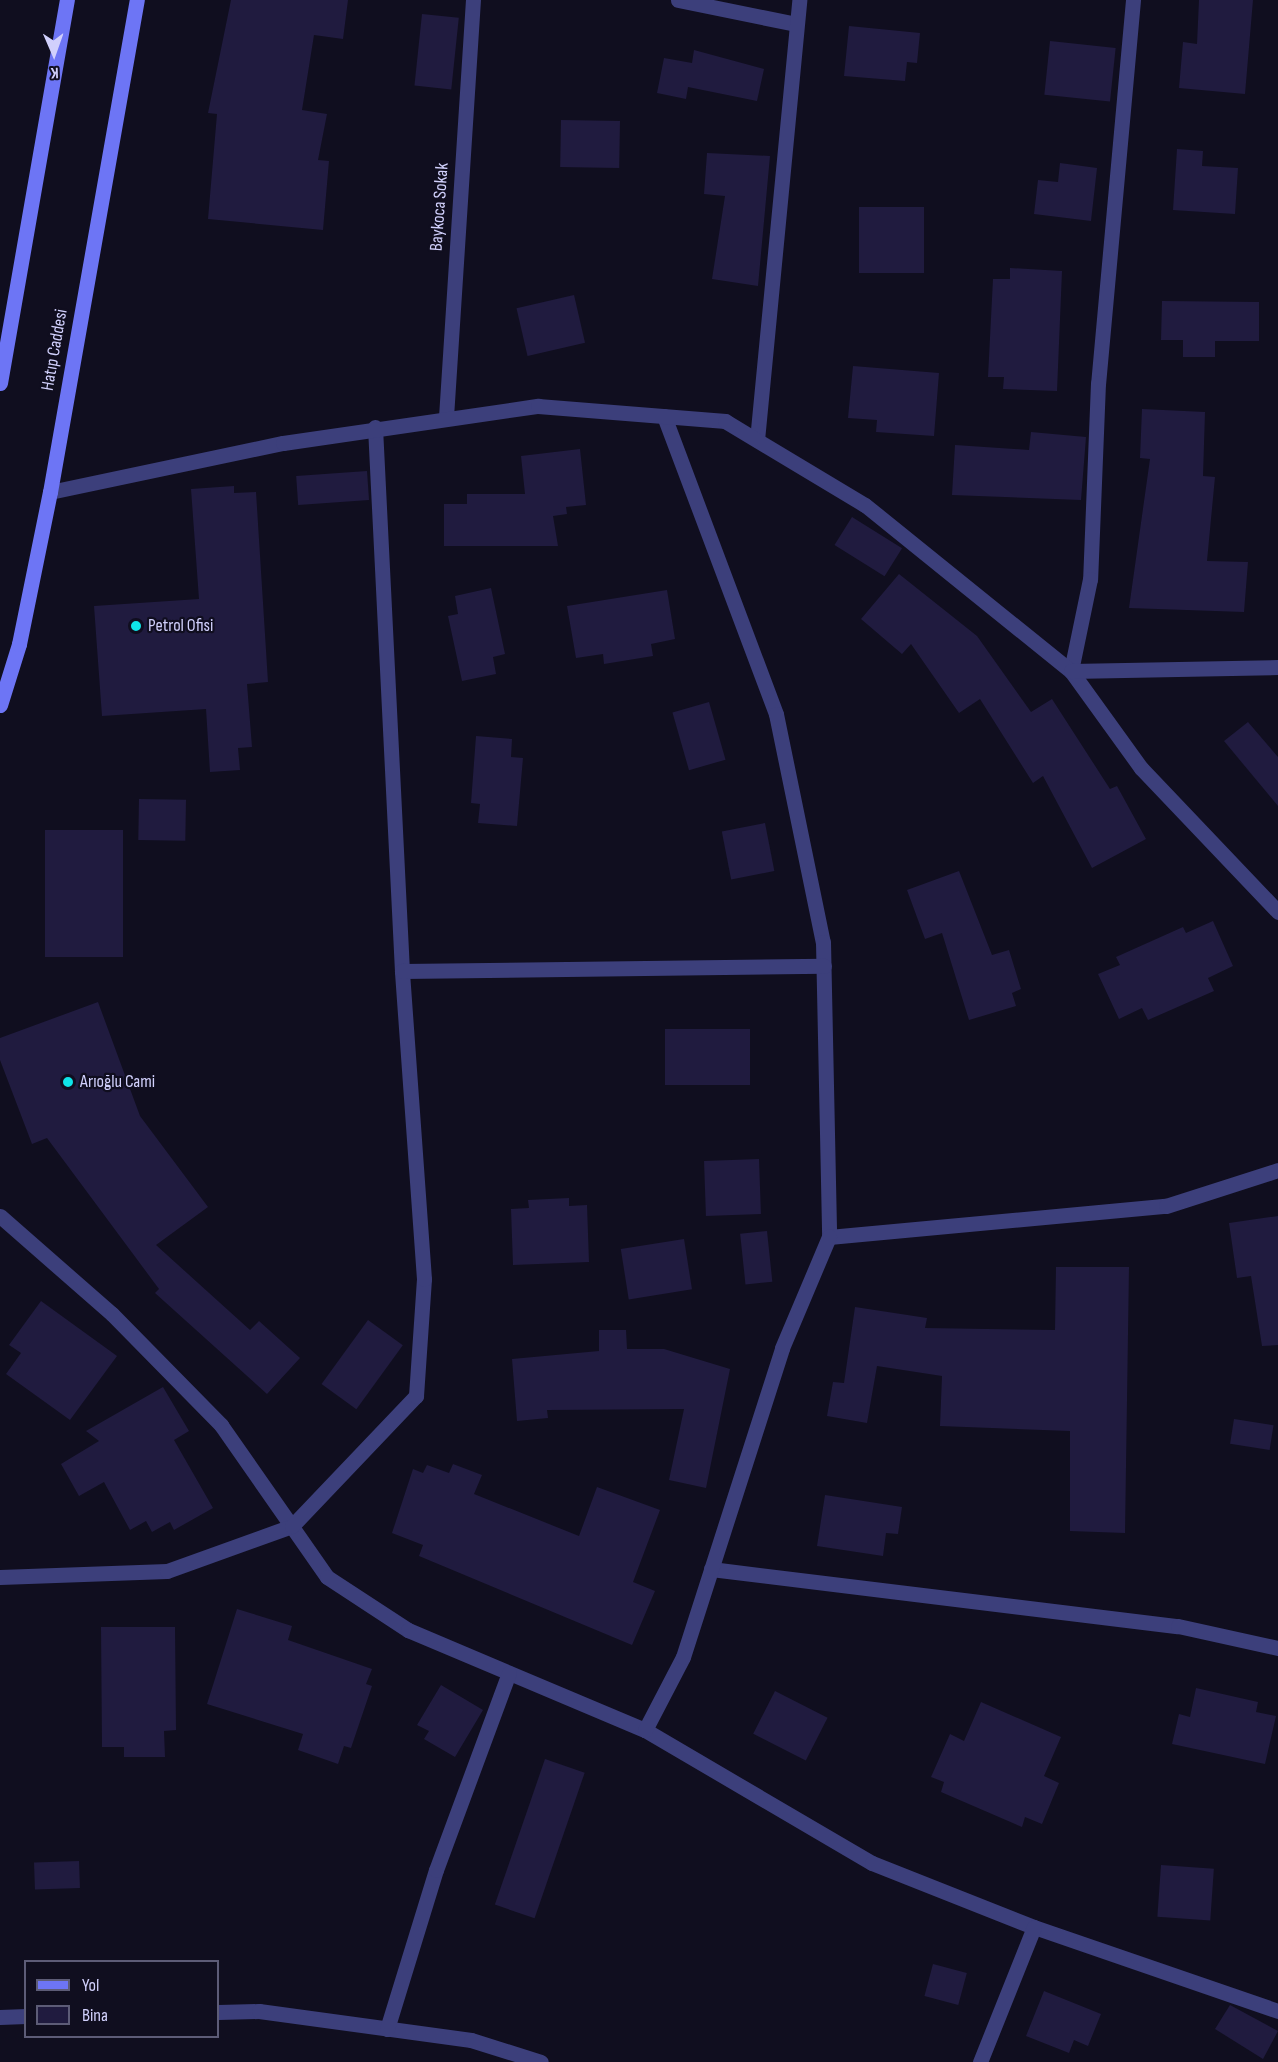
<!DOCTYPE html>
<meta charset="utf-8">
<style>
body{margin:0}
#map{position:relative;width:1278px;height:2062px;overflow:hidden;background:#100e1f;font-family:"Sofia Sans Condensed",sans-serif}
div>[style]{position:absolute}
.building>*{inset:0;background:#201b3f;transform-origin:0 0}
.minor>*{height:15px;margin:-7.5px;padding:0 7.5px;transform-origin:7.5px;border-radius:7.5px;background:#3c3f7b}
.secondary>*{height:15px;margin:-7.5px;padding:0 7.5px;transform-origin:7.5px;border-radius:7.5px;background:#6d75f5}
.dots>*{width:16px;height:16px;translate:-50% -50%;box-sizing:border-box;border:3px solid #100e1f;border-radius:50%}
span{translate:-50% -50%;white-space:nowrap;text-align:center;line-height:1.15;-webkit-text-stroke:4.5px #100e1f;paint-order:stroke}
.street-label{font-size:18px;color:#d1d0fc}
.poi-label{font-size:18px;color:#d1d0fc}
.left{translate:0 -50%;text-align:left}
.legend{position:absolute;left:24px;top:1960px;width:195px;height:78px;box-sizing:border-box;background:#100e1f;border:2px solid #5d5c77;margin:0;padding:8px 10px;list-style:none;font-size:18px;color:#d1d0fc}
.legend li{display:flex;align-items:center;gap:12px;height:30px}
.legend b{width:30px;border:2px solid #5d5c77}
.north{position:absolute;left:24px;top:24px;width:60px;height:60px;-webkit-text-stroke:4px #100e1f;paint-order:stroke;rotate:178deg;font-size:16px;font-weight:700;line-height:24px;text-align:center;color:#d1d0fc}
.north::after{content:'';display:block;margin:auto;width:21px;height:27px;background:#d1d0fc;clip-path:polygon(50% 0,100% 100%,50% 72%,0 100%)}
</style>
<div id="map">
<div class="building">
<i style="clip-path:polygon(231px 0,348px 0,343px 39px,314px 35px,302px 110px,327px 114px,318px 160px,329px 161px,323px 230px,208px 219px,217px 114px,208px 113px)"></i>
<i style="clip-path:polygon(1199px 0,1253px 0,1245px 94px,1179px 88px,1183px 42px,1197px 44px)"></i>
<i style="left:422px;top:14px;width:37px;height:72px;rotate:6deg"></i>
<i style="clip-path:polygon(849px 26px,920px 33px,917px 63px,907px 62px,905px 81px,844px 76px)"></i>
<i style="left:1050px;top:41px;width:66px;height:54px;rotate:6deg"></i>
<i style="clip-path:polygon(694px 50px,764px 69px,757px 101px,688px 87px,686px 99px,657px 93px,664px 58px,692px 63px)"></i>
<i style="left:561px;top:120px;width:59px;height:47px;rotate:1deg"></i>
<i style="clip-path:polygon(1177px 149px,1203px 151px,1202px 166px,1238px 168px,1235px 214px,1173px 210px)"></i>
<i style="clip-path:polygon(707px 153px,770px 156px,758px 286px,712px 279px,725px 196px,704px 194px)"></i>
<i style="clip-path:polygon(1060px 163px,1097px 168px,1091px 221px,1034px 214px,1038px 180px,1058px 182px)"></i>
<i style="left:924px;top:207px;width:66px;height:65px;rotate:90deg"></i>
<i style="clip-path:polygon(1010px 268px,1062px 271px,1057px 391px,1003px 389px,1004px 377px,988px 377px,993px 279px,1010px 279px)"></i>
<i style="left:574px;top:295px;width:49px;height:59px;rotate:77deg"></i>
<i style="clip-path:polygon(1162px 301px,1259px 302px,1259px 341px,1215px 341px,1215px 357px,1183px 357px,1183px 340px,1161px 340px)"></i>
<i style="clip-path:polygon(853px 366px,939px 373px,934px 436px,876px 432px,877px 420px,848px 418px)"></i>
<i style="clip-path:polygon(1142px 409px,1205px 412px,1203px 476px,1215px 477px,1207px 561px,1248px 562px,1244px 612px,1129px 608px,1150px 459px,1140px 458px)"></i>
<i style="clip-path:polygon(1031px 432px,1086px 437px,1081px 500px,952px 495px,955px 445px,1029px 450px)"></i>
<i style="clip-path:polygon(580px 449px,586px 505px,566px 507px,567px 514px,553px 516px,558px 546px,444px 546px,444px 504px,467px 504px,467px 494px,525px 494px,521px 456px)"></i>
<i style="left:367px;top:471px;width:29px;height:71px;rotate:86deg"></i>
<i style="clip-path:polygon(234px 486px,234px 493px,256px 492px,268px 682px,247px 684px,252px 747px,238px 748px,240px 770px,210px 772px,206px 709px,102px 716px,94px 606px,199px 599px,191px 489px)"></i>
<i style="left:852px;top:517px;width:59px;height:33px;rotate:32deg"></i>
<i style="clip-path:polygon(899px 574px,977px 636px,1031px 712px,1052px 699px,1110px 789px,1117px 786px,1146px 839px,1092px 868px,1043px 776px,1033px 783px,980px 699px,959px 713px,911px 644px,902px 654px,861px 619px)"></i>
<i style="clip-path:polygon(491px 588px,505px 654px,493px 657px,496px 674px,462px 681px,448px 616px,458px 614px,455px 596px)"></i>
<i style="clip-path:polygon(667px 590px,675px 639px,651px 644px,653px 656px,604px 664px,603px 654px,576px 658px,567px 606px)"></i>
<i style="left:709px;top:702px;width:60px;height:38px;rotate:74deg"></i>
<i style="clip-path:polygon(1248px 722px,1278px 757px,1278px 806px,1224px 741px)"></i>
<i style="clip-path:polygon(476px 736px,512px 739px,511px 757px,523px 758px,517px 826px,478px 823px,480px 804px,471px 803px)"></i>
<i style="left:139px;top:799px;width:47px;height:41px;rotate:1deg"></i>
<i style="left:765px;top:823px;width:49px;height:44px;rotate:79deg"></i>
<i style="left:45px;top:830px;width:78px;height:127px"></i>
<i style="clip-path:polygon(959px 871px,992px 955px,1009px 950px,1021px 989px,1012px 993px,1016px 1006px,969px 1020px,942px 933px,925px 939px,907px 890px)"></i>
<i style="clip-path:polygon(1213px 921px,1233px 966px,1208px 978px,1214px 991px,1148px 1020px,1142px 1008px,1119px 1019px,1098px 974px,1120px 965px,1116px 957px,1183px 927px,1186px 933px)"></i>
<i style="clip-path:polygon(98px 1002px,140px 1116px,208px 1207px,156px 1245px,250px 1330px,259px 1321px,300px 1358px,267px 1394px,155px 1293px,159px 1289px,47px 1138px,32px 1144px,0 1060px,0 1038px)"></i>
<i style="left:665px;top:1029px;width:85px;height:56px"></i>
<i style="left:759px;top:1159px;width:55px;height:55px;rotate:88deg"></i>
<i style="clip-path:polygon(569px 1198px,569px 1206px,587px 1205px,589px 1262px,513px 1265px,511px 1209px,529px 1208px,528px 1200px)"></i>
<i style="clip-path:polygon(1278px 1216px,1278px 1345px,1262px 1346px,1251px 1276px,1237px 1278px,1229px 1223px)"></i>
<i style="left:767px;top:1231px;width:51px;height:27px;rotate:84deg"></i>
<i style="left:684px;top:1239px;width:51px;height:64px;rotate:81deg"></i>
<i style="clip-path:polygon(1056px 1267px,1129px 1267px,1125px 1533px,1070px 1531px,1070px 1431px,940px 1426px,942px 1376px,877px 1366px,867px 1423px,827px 1416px,833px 1382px,844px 1383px,855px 1307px,927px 1318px,925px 1328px,1055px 1330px)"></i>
<i style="clip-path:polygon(41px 1301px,117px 1356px,70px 1420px,6px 1374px,21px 1353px,9px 1345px)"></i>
<i style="left:368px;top:1320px;width:43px;height:79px;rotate:36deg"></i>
<i style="clip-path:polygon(599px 1330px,626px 1330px,627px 1349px,664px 1349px,730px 1369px,706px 1488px,669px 1480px,684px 1409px,547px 1410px,548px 1418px,517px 1421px,512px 1359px,599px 1351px)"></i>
<i style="clip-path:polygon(163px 1387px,189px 1431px,174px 1440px,213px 1508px,174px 1530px,170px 1522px,152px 1532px,146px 1521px,130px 1530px,104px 1482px,79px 1496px,61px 1464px,99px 1441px,86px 1431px)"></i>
<i style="left:1234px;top:1419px;width:40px;height:25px;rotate:9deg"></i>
<i style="clip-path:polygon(453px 1464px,482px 1475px,474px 1494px,579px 1536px,597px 1487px,660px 1510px,633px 1582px,655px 1591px,632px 1645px,419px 1556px,423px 1545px,392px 1533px,413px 1469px,423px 1473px,427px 1465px,449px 1473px)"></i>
<i style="clip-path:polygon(825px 1495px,902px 1507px,898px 1534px,886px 1533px,883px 1556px,817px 1546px)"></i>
<i style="clip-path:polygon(237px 1609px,292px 1626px,288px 1640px,372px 1669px,366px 1684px,372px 1686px,351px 1748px,344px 1746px,338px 1764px,298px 1750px,303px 1734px,207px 1704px)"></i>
<i style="clip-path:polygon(101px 1627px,175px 1627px,176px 1730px,164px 1731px,165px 1757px,124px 1757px,124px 1747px,102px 1747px)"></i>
<i style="clip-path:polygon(441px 1685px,483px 1710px,455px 1757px,424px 1739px,429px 1731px,417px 1725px)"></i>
<i style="clip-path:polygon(1196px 1688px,1258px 1702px,1256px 1712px,1276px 1716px,1265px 1764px,1172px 1744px,1179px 1714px,1190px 1717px)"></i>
<i style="left:775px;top:1691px;width:59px;height:48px;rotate:27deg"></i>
<i style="clip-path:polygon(981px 1702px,1061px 1737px,1044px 1776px,1059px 1783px,1042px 1824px,1025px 1817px,1022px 1827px,941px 1792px,944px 1782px,931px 1777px,950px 1734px,964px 1741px)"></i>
<i style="left:545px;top:1759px;width:42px;height:154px;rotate:19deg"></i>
<i style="left:79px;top:1861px;width:27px;height:45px;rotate:88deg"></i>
<i style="left:1161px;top:1865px;width:53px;height:52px;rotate:4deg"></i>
<i style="left:933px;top:1964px;width:35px;height:33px;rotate:15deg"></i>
<i style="clip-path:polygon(1044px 1991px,1101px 2014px,1088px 2046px,1074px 2040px,1069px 2053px,1026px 2036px)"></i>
<i style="clip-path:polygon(1230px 2005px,1278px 2031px,1263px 2059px,1215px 2029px)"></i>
</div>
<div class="minor">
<i style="left:678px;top:0;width:120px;rotate:11.5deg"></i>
<i style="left:1133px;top:0;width:385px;rotate:95.2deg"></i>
<i style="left:1098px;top:383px;width:196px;rotate:92.3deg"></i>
<i style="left:1090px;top:579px;width:94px;rotate:101.7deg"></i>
<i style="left:1071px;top:671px;width:120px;rotate:54.2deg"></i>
<i style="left:1141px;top:768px;width:199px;rotate:46.4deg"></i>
<i style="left:664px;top:416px;width:318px;rotate:69.4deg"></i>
<i style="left:776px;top:714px;width:233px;rotate:78.4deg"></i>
<i style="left:823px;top:942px;width:295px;rotate:88.8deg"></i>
<i style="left:829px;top:1237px;width:338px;rotate:-5.3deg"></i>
<i style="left:1166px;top:1206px;width:118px;rotate:-17.8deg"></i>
<i style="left:446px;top:417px;width:418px;rotate:-86.3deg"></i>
<i style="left:375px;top:427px;width:545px;rotate:87.16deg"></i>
<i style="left:757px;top:440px;width:442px;rotate:-84.5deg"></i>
<i style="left:50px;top:492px;width:238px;rotate:-11.9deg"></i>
<i style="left:283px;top:443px;width:258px;rotate:-8.3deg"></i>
<i style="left:538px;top:406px;width:188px;rotate:4.6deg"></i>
<i style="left:725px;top:421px;width:163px;rotate:31deg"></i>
<i style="left:865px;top:505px;width:265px;rotate:38.9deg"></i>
<i style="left:1071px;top:671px;width:207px;rotate:-1.1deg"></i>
<i style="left:0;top:1216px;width:149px;rotate:41.2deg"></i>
<i style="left:112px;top:1314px;width:156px;rotate:45.5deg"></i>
<i style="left:221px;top:1425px;width:185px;rotate:55.1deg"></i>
<i style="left:327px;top:1577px;width:97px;rotate:33.2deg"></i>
<i style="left:408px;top:1630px;width:257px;rotate:22.9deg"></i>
<i style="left:645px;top:1730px;width:263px;rotate:30.4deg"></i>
<i style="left:872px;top:1863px;width:174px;rotate:21.6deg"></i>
<i style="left:1034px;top:1927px;width:258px;rotate:19deg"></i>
<i style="left:711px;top:1569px;width:470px;rotate:7deg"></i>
<i style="left:1178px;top:1626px;width:102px;rotate:12.4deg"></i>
<i style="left:0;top:1577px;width:167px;rotate:-2.1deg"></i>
<i style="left:167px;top:1571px;width:133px;rotate:-19.8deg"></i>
<i style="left:292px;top:1526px;width:180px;rotate:-46.4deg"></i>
<i style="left:416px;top:1396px;width:117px;rotate:-86.1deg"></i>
<i style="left:424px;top:1279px;width:309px;rotate:-94.1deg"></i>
<i style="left:402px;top:971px;width:422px;rotate:-0.7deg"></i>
<i style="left:645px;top:1730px;width:82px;rotate:-62.5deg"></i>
<i style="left:683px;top:1657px;width:324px;rotate:-72.2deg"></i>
<i style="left:782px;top:1348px;width:121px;rotate:-67.1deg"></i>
<i style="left:218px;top:2012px;width:41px;rotate:-1.4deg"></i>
<i style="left:259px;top:2011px;width:214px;rotate:7.8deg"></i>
<i style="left:471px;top:2040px;width:73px;rotate:17.4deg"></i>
<i style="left:0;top:2017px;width:26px;rotate:-2deg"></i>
<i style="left:387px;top:2029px;width:166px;rotate:-72.9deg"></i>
<i style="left:436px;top:1870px;width:210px;rotate:-69.7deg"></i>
<i style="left:980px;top:2062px;width:145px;rotate:-68.2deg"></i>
</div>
<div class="secondary">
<i style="left:0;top:383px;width:389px;rotate:-80.1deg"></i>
<i style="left:0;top:705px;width:64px;rotate:-72.7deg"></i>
<i style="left:19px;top:644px;width:155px;rotate:-78.5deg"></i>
<i style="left:50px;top:492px;width:500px;rotate:-80deg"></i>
</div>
<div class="dots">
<i style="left:136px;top:626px;background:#0fe4e8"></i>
<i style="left:68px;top:1082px;background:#0fe4e8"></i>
</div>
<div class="street-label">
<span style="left:440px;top:207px;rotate:-86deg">Baykoca Sokak</span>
<span style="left:55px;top:350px;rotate:-80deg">Hatıp Caddesi</span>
</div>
<div class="poi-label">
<span class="left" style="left:148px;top:626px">Petrol Ofisi</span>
<span class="left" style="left:80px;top:1082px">Arıoğlu Cami</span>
</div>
<ul class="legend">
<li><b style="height:8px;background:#6d75f5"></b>Yol</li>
<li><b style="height:16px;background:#201b3f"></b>Bina</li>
</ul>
<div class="north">K</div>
</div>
